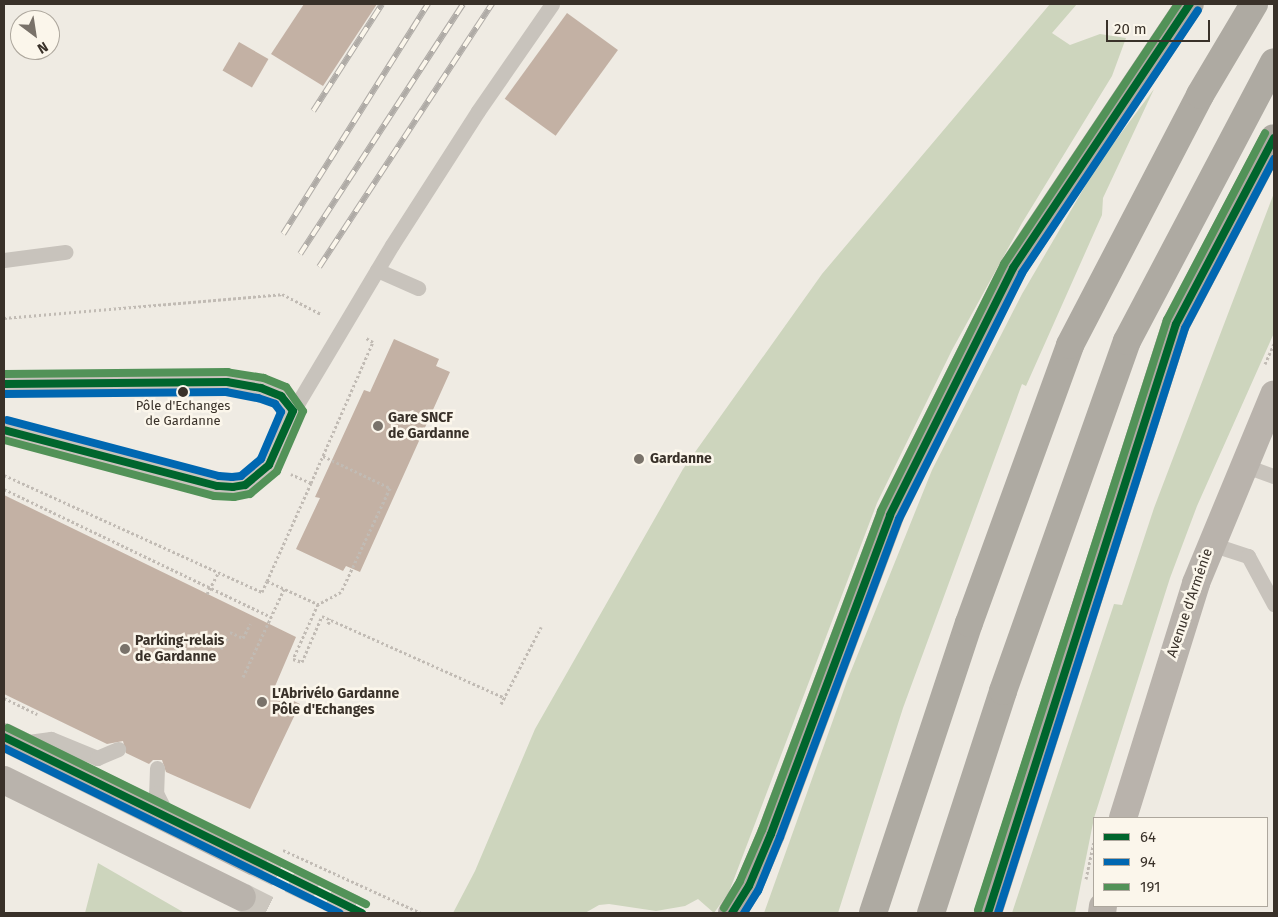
<!DOCTYPE html>
<meta charset="utf-8">
<style>
body{margin:0}
#map{position:relative;width:1278px;height:917px;overflow:hidden;background:#efebe3;font-family:"Fira Sans",sans-serif}
div>[style]{position:absolute}
.green>*{inset:0;background:#cdd5bd}
.building>*{inset:0;background:#c3b1a4;transform-origin:0 0}
.secondary-tunnel>*{height:28px;margin-top:-14px;transform-origin:0;background:repeating-linear-gradient(90deg,#cbc6be 0 28px,transparent 0 42px)}
.path>*{height:3px;margin-top:-1.5px;transform-origin:0;background:repeating-linear-gradient(90deg,#c1bbb4 0 2.5px,transparent 0 5px)}
.lane>*{height:15px;margin:-7.5px;padding:0 7.5px;transform-origin:7.5px;border-radius:7.5px;background:#c8c3bc}
.secondary>*{height:28px;margin:-14px;padding:0 14px;transform-origin:14px;border-radius:14px;background:#b9b3ac}
.highway>*{height:28px;margin:-14px;padding:0 14px;transform-origin:14px;border-radius:14px;background:#aeaaa2}
.rail>*{height:5.5px;margin-top:-2.75px;transform-origin:0;background:repeating-linear-gradient(90deg,#fbf6eb 0 11px,#afaba6 0 22px);box-sizing:border-box;border-block:1px solid #afaba6}
.bus-1>*{height:8px;margin:-4px;padding:0 4px;transform-origin:4px;border-radius:4px;background:#00652d}
.bus-2>*{height:8px;margin:-4px;padding:0 4px;transform-origin:4px;border-radius:4px;background:#0067b1}
.bus-3>*{height:8px;margin:-4px;padding:0 4px;transform-origin:4px;border-radius:4px;background:#529258}
.dots>*{width:14px;height:14px;translate:-50% -50%;box-sizing:border-box;border:2px solid #fbf6eb;border-radius:50%}
span{translate:-50% -50%;white-space:nowrap;text-align:center;line-height:1.15;-webkit-text-stroke:5px #fbf6eb;paint-order:stroke}
.bus-label{font-size:13px;color:#393129}
.poi-label{font-size:14px;color:#393129;font-weight:700}
.left{translate:0 -50%;text-align:left}
.street-label{font-size:14px;color:#393129}
.frame{position:absolute;inset:0;border:5px solid #393129;pointer-events:none}
.legend{position:absolute;left:1093px;top:817px;width:175px;height:90px;box-sizing:border-box;background:#fbf6eb;border:1px solid #ada79d;margin:0;padding:6px 9px;list-style:none;font-size:15px;color:#393129}
.legend li{display:flex;align-items:center;gap:10px;height:25px}
.legend b{width:25px;border:1px solid #ada79d}
.north{position:absolute;left:10px;top:10px;width:50px;height:50px;box-sizing:border-box;background:#fbf6eb;border:1px solid #ada79d;border-radius:50%;rotate:149deg;font-size:14px;font-weight:700;line-height:20px;text-align:center;color:#393129}
.north::after{content:'';display:block;margin:auto;width:18px;height:22px;background:#79726a;clip-path:polygon(50% 0,100% 100%,50% 72%,0 100%)}
.scale{position:absolute;left:1106px;top:20px;width:104px;height:22px;box-sizing:border-box;border:2px solid #393129;border-top:0;padding-left:6px;font-size:15px;line-height:18px;white-space:nowrap;color:#393129;-webkit-text-stroke:4px #fbf6eb;paint-order:stroke}
</style>
<div id="map">
<div class="green">
<i style="clip-path:polygon(1050px 4px,1077px 4px,1052px 33px,1070px 45px,1100px 34px,1126px 38px,1112px 76px,1022px 223px,952px 350px,877px 503px,729px 892px,714px 913px,698px 899px,685px 906px,656px 911px,609px 904px,599px 905px,585px 913px,453px 913px,475px 871px,535px 729px,683px 469px,822px 274px)"></i>
<i style="clip-path:polygon(1154px 89px,1103px 198px,1102px 215px,1026px 386px,1022px 384px,903px 708px,838px 913px,764px 913px,847px 681px,932px 470px,1022px 294px,1098px 164px)"></i>
<i style="clip-path:polygon(1274px 193px,1274px 333px,1197px 506px,1170px 578px,1094px 818px,1075px 913px,1012px 913px,1114px 604px,1122px 605px,1154px 508px)"></i>
<i style="clip-path:polygon(98px 863px,183px 912px,187px 913px,85px 913px)"></i>
</div>
<div class="building">
<i style="clip-path:polygon(304px 4px,377px 4px,323px 86px,271px 54px)"></i>
<i style="left:567px;top:13px;width:63px;height:106px;rotate:36deg"></i>
<i style="left:239px;top:42px;width:34px;height:33px;rotate:30deg"></i>
<i style="clip-path:polygon(394px 339px,439px 359px,436px 366px,450px 372px,360px 572px,346px 566px,343px 571px,296px 549px,320px 498px,315px 497px,364px 390px,370px 392px)"></i>
<i style="clip-path:polygon(4px 495px,296px 637px,273px 691px,300px 704px,250px 809px,166px 772px,162px 760px,153px 760px,149px 764px,126px 753px,123px 741px,107px 744px,4px 694px)"></i>
</div>
<div class="secondary-tunnel">
<i style="left:253px;top:861px;width:121px;rotate:25.5deg"></i>
<i style="left:242px;top:897px;width:36px;rotate:27deg"></i>
</div>
<div class="path">
<i style="left:4px;top:318px;width:279px;rotate:-4.9deg"></i>
<i style="left:282px;top:294px;width:44px;rotate:27.1deg"></i>
<i style="left:1265px;top:364px;width:22px;rotate:-66deg"></i>
<i style="left:323px;top:456px;width:74px;rotate:25.5deg"></i>
<i style="left:390px;top:488px;width:115px;rotate:115.2deg"></i>
<i style="left:341px;top:592px;width:26px;rotate:152deg"></i>
<i style="left:318px;top:604px;width:60px;rotate:114.4deg"></i>
<i style="left:293px;top:659px;width:9px;rotate:18deg"></i>
<i style="left:302px;top:662px;width:50px;rotate:-66.5deg"></i>
<i style="left:322px;top:616px;width:201px;rotate:24.1deg"></i>
<i style="left:4px;top:475px;width:283px;rotate:24.4deg"></i>
<i style="left:262px;top:592px;width:12px;rotate:-66deg"></i>
<i style="left:267px;top:581px;width:56px;rotate:24.3deg"></i>
<i style="left:311px;top:483px;width:154px;rotate:-66.3deg"></i>
<i style="left:373px;top:342px;width:8px;rotate:-150deg"></i>
<i style="left:4px;top:489px;width:296px;rotate:25.6deg"></i>
<i style="left:267px;top:581px;width:107px;rotate:-65.8deg"></i>
<i style="left:311px;top:483px;width:22px;rotate:-156deg"></i>
<i style="left:207px;top:594px;width:24px;rotate:-62deg"></i>
<i style="left:328px;top:624px;width:6px;rotate:-59deg"></i>
<i style="left:230px;top:632px;width:14px;rotate:25deg"></i>
<i style="left:243px;top:638px;width:16px;rotate:-63deg"></i>
<i style="left:221px;top:649px;width:14px;rotate:-60deg"></i>
<i style="left:243px;top:677px;width:97px;rotate:-65deg"></i>
<i style="left:4px;top:698px;width:37px;rotate:26deg"></i>
<i style="left:501px;top:704px;width:87px;rotate:-62.5deg"></i>
<i style="left:283px;top:850px;width:152px;rotate:24.5deg"></i>
<i style="left:1086px;top:879px;width:40px;rotate:-78deg"></i>
</div>
<div class="lane">
<i style="left:4px;top:260px;width:62px;rotate:-7.5deg"></i>
<i style="left:377px;top:270px;width:45px;rotate:23.7deg"></i>
<i style="left:4px;top:384px;width:223px;rotate:-0.5deg"></i>
<i style="left:227px;top:382px;width:35px;rotate:10deg"></i>
<i style="left:261px;top:388px;width:22px;rotate:22deg"></i>
<i style="left:281px;top:396px;width:19px;rotate:51deg"></i>
<i style="left:293px;top:411px;width:59px;rotate:114deg"></i>
<i style="left:269px;top:465px;width:31px;rotate:140deg"></i>
<i style="left:245px;top:485px;width:12px;rotate:171deg"></i>
<i style="left:233px;top:487px;width:16px;rotate:-176deg"></i>
<i style="left:217px;top:486px;width:220px;rotate:-165.3deg"></i>
<i style="left:293px;top:411px;width:193px;rotate:-59.2deg"></i>
<i style="left:392px;top:245px;width:159px;rotate:-57.3deg"></i>
<i style="left:478px;top:111px;width:130px;rotate:-55.3deg"></i>
<i style="left:1243px;top:465px;width:33px;rotate:20deg"></i>
<i style="left:1211px;top:544px;width:39px;rotate:18deg"></i>
<i style="left:1248px;top:556px;width:55px;rotate:61.6deg"></i>
<i style="left:21px;top:743px;width:30px;rotate:-8deg"></i>
<i style="left:51px;top:739px;width:50px;rotate:22.4deg"></i>
<i style="left:97px;top:758px;width:23px;rotate:-23deg"></i>
<i style="left:157px;top:768px;width:25px;rotate:92deg"></i>
<i style="left:156px;top:793px;width:27px;rotate:63deg"></i>
</div>
<div class="secondary">
<i style="left:4px;top:737px;width:278px;rotate:26.5deg"></i>
<i style="left:4px;top:780px;width:265px;rotate:26.2deg"></i>
<i style="left:1123px;top:818px;width:246px;rotate:-72.7deg"></i>
<i style="left:1196px;top:583px;width:204px;rotate:-67.5deg"></i>
<i style="left:1102px;top:913px;width:7px;rotate:-82deg"></i>
</div>
<div class="highway">
<i style="left:732px;top:913px;width:32px;rotate:-58deg"></i>
<i style="left:749px;top:886px;width:56px;rotate:-67.1deg"></i>
<i style="left:771px;top:834px;width:340px;rotate:-69.5deg"></i>
<i style="left:890px;top:515px;width:276px;rotate:-63.5deg"></i>
<i style="left:1013px;top:268px;width:318px;rotate:-56.2deg"></i>
<i style="left:873px;top:913px;width:305px;rotate:-71.7deg"></i>
<i style="left:969px;top:623px;width:296px;rotate:-70deg"></i>
<i style="left:1070px;top:345px;width:282px;rotate:-62.5deg"></i>
<i style="left:1200px;top:95px;width:106px;rotate:-59.3deg"></i>
<i style="left:931px;top:913px;width:233px;rotate:-72deg"></i>
<i style="left:1003px;top:691px;width:371px;rotate:-70.5deg"></i>
<i style="left:1127px;top:341px;width:315px;rotate:-62.2deg"></i>
<i style="left:988px;top:913px;width:618px;rotate:-72.3deg"></i>
<i style="left:1176px;top:324px;width:210px;rotate:-62.2deg"></i>
</div>
<div class="rail">
<i style="left:313px;top:111px;width:127px;rotate:-57.2deg"></i>
<i style="left:283px;top:234px;width:272px;rotate:-57.8deg"></i>
<i style="left:300px;top:254px;width:298px;rotate:-56.9deg"></i>
<i style="left:319px;top:267px;width:315px;rotate:-56.7deg"></i>
</div>
<div class="bus-1">
<i style="left:4px;top:384px;width:223px;rotate:-0.5deg"></i>
<i style="left:227px;top:382px;width:35px;rotate:10deg"></i>
<i style="left:261px;top:388px;width:22px;rotate:22deg"></i>
<i style="left:281px;top:396px;width:19px;rotate:51deg"></i>
<i style="left:293px;top:411px;width:59px;rotate:114deg"></i>
<i style="left:269px;top:465px;width:31px;rotate:140deg"></i>
<i style="left:245px;top:485px;width:12px;rotate:171deg"></i>
<i style="left:233px;top:487px;width:16px;rotate:-176deg"></i>
<i style="left:217px;top:486px;width:220px;rotate:-165.3deg"></i>
<i style="left:4px;top:737px;width:399px;rotate:26.2deg"></i>
<i style="left:732px;top:913px;width:32px;rotate:-58deg"></i>
<i style="left:749px;top:886px;width:56px;rotate:-67.1deg"></i>
<i style="left:771px;top:834px;width:340px;rotate:-69.5deg"></i>
<i style="left:890px;top:515px;width:276px;rotate:-63.5deg"></i>
<i style="left:1013px;top:268px;width:318px;rotate:-56.2deg"></i>
<i style="left:988px;top:913px;width:618px;rotate:-72.3deg"></i>
<i style="left:1176px;top:324px;width:210px;rotate:-62.2deg"></i>
</div>
<div class="bus-2">
<i style="left:4px;top:394px;width:222px;rotate:-0.5deg"></i>
<i style="left:226px;top:392px;width:33px;rotate:11deg"></i>
<i style="left:258px;top:398px;width:18px;rotate:19deg"></i>
<i style="left:275px;top:404px;width:10px;rotate:53deg"></i>
<i style="left:281px;top:412px;width:51px;rotate:113.1deg"></i>
<i style="left:261px;top:459px;width:26px;rotate:140deg"></i>
<i style="left:241px;top:476px;width:9px;rotate:174deg"></i>
<i style="left:232px;top:477px;width:13px;rotate:-176deg"></i>
<i style="left:219px;top:476px;width:219px;rotate:-165.2deg"></i>
<i style="left:4px;top:748px;width:374px;rotate:26.2deg"></i>
<i style="left:744px;top:913px;width:26px;rotate:-58deg"></i>
<i style="left:758px;top:891px;width:58px;rotate:-67.8deg"></i>
<i style="left:780px;top:837px;width:340px;rotate:-69.5deg"></i>
<i style="left:899px;top:519px;width:275px;rotate:-63.4deg"></i>
<i style="left:1022px;top:273px;width:316px;rotate:-56.2deg"></i>
<i style="left:998px;top:913px;width:614px;rotate:-72.27deg"></i>
<i style="left:1185px;top:328px;width:191px;rotate:-62.2deg"></i>
</div>
<div class="bus-3">
<i style="left:4px;top:440px;width:217px;rotate:14.9deg"></i>
<i style="left:214px;top:496px;width:20px;rotate:3deg"></i>
<i style="left:234px;top:497px;width:16px;rotate:-11deg"></i>
<i style="left:250px;top:494px;width:35px;rotate:-40deg"></i>
<i style="left:277px;top:471px;width:65px;rotate:-66.6deg"></i>
<i style="left:303px;top:411px;width:29px;rotate:-125deg"></i>
<i style="left:286px;top:387px;width:24px;rotate:-158deg"></i>
<i style="left:264px;top:378px;width:36px;rotate:-171deg"></i>
<i style="left:228px;top:372px;width:224px;rotate:179.5deg"></i>
<i style="left:8px;top:728px;width:399px;rotate:26.2deg"></i>
<i style="left:724px;top:908px;width:31px;rotate:-59deg"></i>
<i style="left:740px;top:881px;width:56px;rotate:-66.7deg"></i>
<i style="left:762px;top:830px;width:340px;rotate:-69.5deg"></i>
<i style="left:881px;top:511px;width:276px;rotate:-63.5deg"></i>
<i style="left:1004px;top:264px;width:313px;rotate:-56.2deg"></i>
<i style="left:978px;top:910px;width:620px;rotate:-72.24deg"></i>
<i style="left:1167px;top:320px;width:211px;rotate:-62.3deg"></i>
</div>
<div class="dots">
<i style="left:183px;top:392px;background:#393129"></i>
<i style="left:378px;top:426px;background:#79726a"></i>
<i style="left:639px;top:459px;background:#79726a"></i>
<i style="left:125px;top:649px;background:#79726a"></i>
<i style="left:262px;top:702px;background:#79726a"></i>
</div>
<div class="bus-label">
<span style="left:183px;top:414px">Pôle d'Echanges<br>de Gardanne</span>
</div>
<div class="poi-label">
<span class="left" style="left:388px;top:426px">Gare SNCF<br>de Gardanne</span>
<span class="left" style="left:650px;top:459px">Gardanne</span>
<span class="left" style="left:135px;top:649px">Parking-relais<br>de Gardanne</span>
<span class="left" style="left:272px;top:702px">L'Abrivélo Gardanne<br>Pôle d'Echanges</span>
</div>
<div class="street-label">
<span style="left:1190px;top:603px;rotate:-71deg">Avenue d'Arménie</span>
</div>
<div class="frame"></div>
<ul class="legend">
<li><b style="height:6px;background:#00652d"></b>64</li>
<li><b style="height:6px;background:#0067b1"></b>94</li>
<li><b style="height:6px;background:#529258"></b>191</li>
</ul>
<div class="north">N</div>
<div class="scale">20 m</div>
</div>
